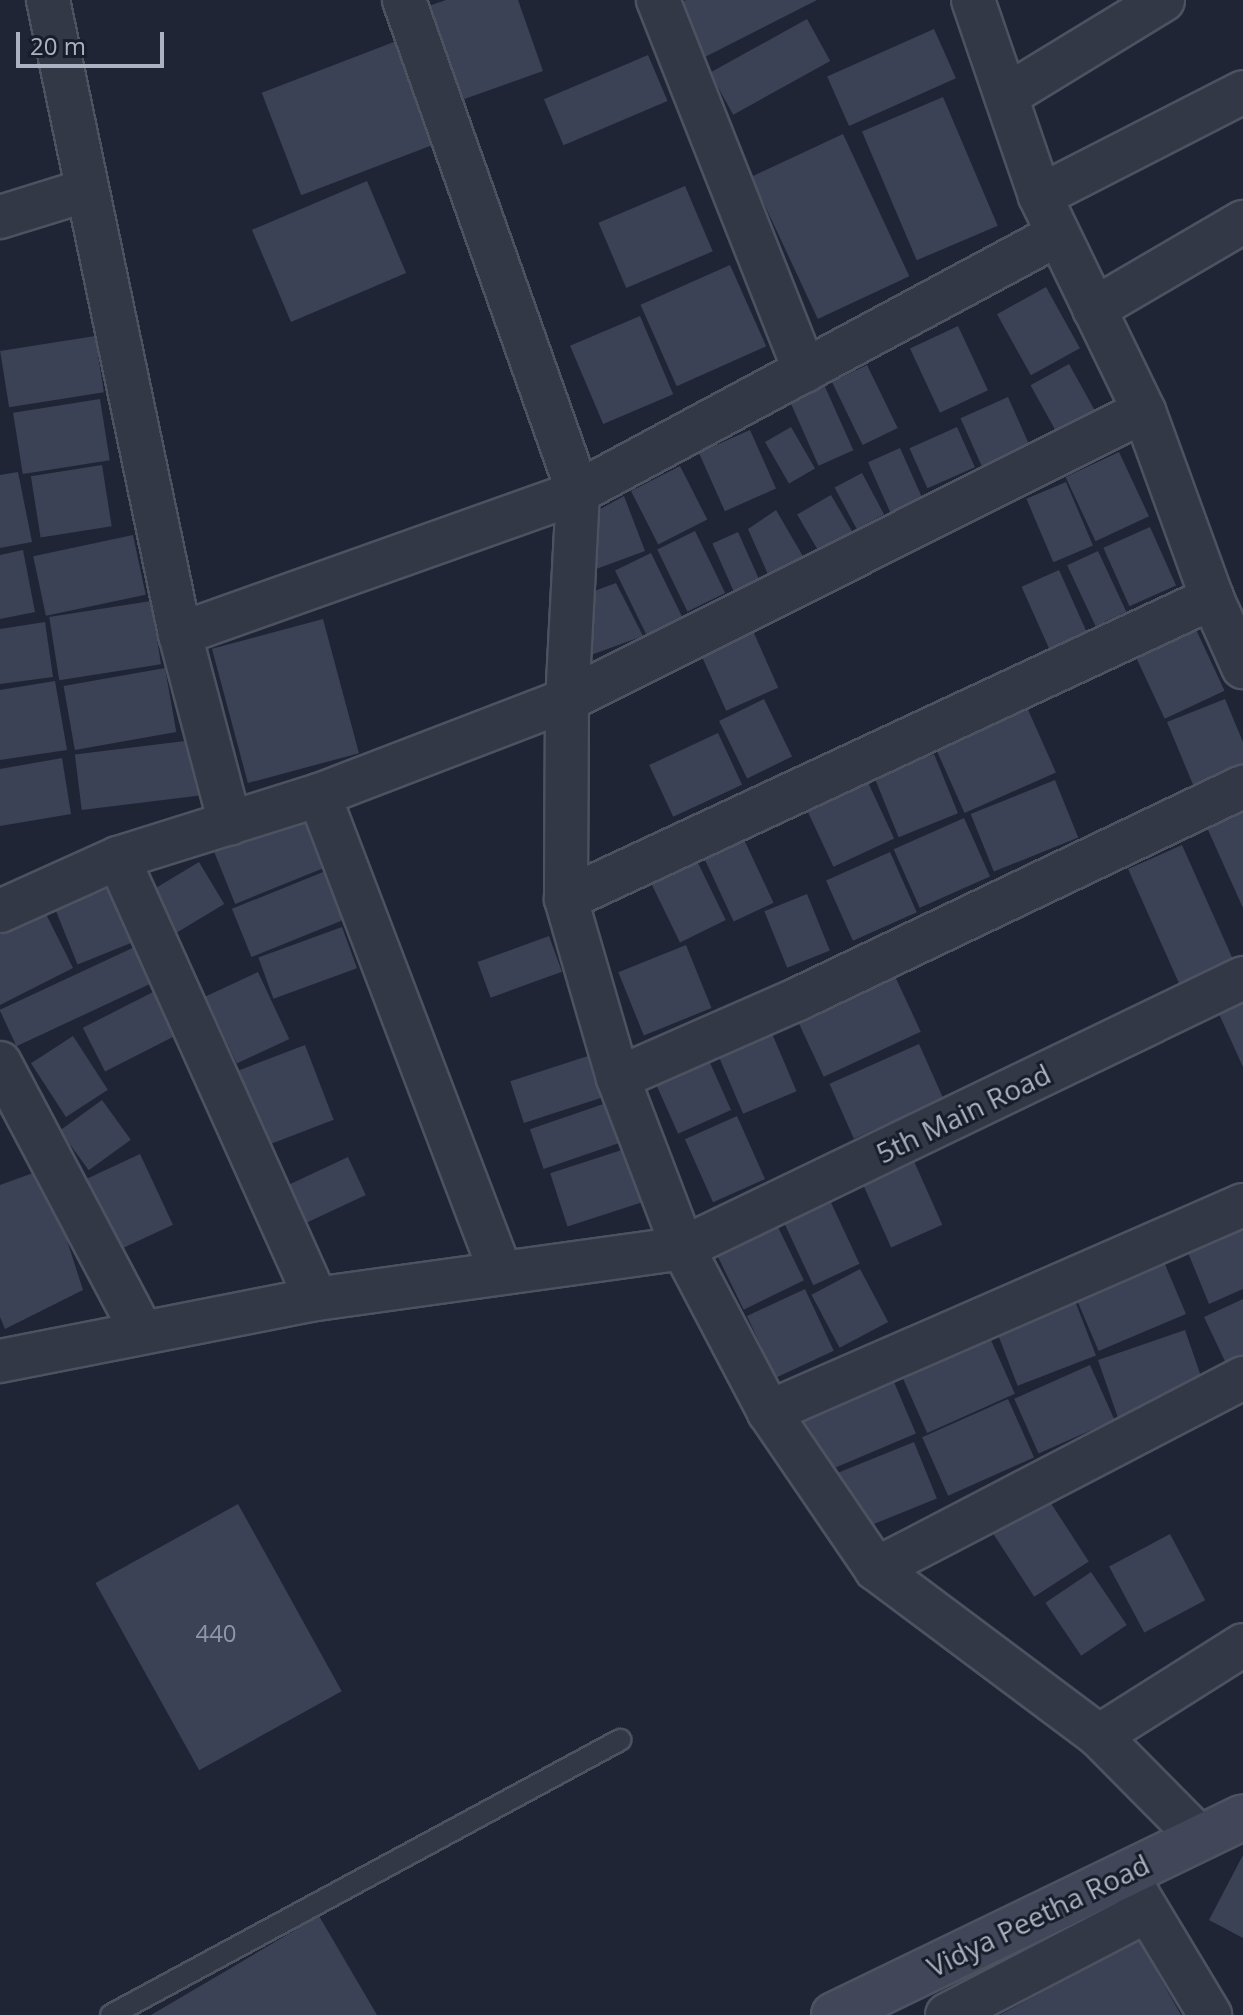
<!DOCTYPE html>
<style>
body{margin:0}
#map{position:relative;width:1243px;height:2015px;overflow:hidden;background:#1f2535;font-family:"Open Sans",sans-serif}
div>[style]{position:absolute}
.building>*{inset:0;background:#3b4256;transform-origin:0 0}
.roads{filter:drop-shadow(2px 0 #4d5261) drop-shadow(-2px 0 #4d5261) drop-shadow(0 2px #4d5261) drop-shadow(0 -2px #4d5261)}
.lane>*{height:20px;margin:-10px;padding:0 10px;transform-origin:10px;border-radius:10px;background:#333846}
.street>*{height:42px;margin:-21px;padding:0 21px;transform-origin:21px;border-radius:21px;background:#333846}
.secondary>*{height:44px;margin:-22px;padding:0 22px;transform-origin:22px;border-radius:22px;background:#414659}
span{translate:-50% -50%;white-space:nowrap;text-align:center;line-height:1.15;-webkit-text-stroke:6px #181d2a;paint-order:stroke}
.number-label{font-size:24px;color:#9096a8}
.number-label span{-webkit-text-stroke-width:0}
.street-label{font-size:28px;color:#adb2c3}
.scale{position:absolute;left:16px;top:32px;width:148px;height:36px;box-sizing:border-box;border:4px solid #adb2c3;border-top:0;padding-left:10px;font-size:24px;line-height:28px;white-space:nowrap;color:#adb2c3;-webkit-text-stroke:6px #181d2a;paint-order:stroke}
</style>
<div id="map">
<div class="building">
<i style="clip-path:polygon(446px 0,518px 0,543px 71px,456px 102px,423px 8px)"></i>
<i style="clip-path:polygon(686px 0,817px 0,701px 59px,674px 6px)"></i>
<i style="left:807px;top:19px;width:48px;height:111px;rotate:61deg"></i>
<i style="left:934px;top:29px;width:54px;height:117px;rotate:66deg"></i>
<i style="left:399px;top:40px;width:110px;height:147px;rotate:69deg"></i>
<i style="left:648px;top:55px;width:50px;height:113px;rotate:67deg"></i>
<i style="left:943px;top:97px;width:140px;height:88px;rotate:67deg"></i>
<i style="left:843px;top:134px;width:157px;height:101px;rotate:65deg"></i>
<i style="left:367px;top:181px;width:100px;height:125px;rotate:67deg"></i>
<i style="left:685px;top:186px;width:71px;height:94px;rotate:67deg"></i>
<i style="left:730px;top:265px;width:89px;height:98px;rotate:66deg"></i>
<i style="left:1046px;top:287px;width:70px;height:56px;rotate:61deg"></i>
<i style="left:640px;top:316px;width:85px;height:76px;rotate:67deg"></i>
<i style="left:958px;top:326px;width:71px;height:53px;rotate:65deg"></i>
<i style="left:95px;top:336px;width:57px;height:96px;rotate:81deg"></i>
<i style="left:1069px;top:364px;width:53px;height:44px;rotate:61deg"></i>
<i style="left:867px;top:365px;width:70px;height:39px;rotate:64deg"></i>
<i style="left:822px;top:380px;width:77px;height:38px;rotate:66deg"></i>
<i style="left:1008px;top:397px;width:61px;height:52px;rotate:66deg"></i>
<i style="left:100px;top:399px;width:62px;height:88px;rotate:81deg"></i>
<i style="left:791px;top:427px;width:48px;height:30px;rotate:60deg"></i>
<i style="left:957px;top:427px;width:44px;height:52px;rotate:66deg"></i>
<i style="left:750px;top:430px;width:64px;height:56px;rotate:66deg"></i>
<i style="left:900px;top:448px;width:56px;height:35px;rotate:66deg"></i>
<i style="left:1119px;top:452px;width:71px;height:59px;rotate:65deg"></i>
<i style="left:102px;top:465px;width:62px;height:72px;rotate:81deg"></i>
<i style="left:680px;top:466px;width:60px;height:55px;rotate:63deg"></i>
<i style="clip-path:polygon(18px 472px,32px 542px,0 548px,0 475px)"></i>
<i style="left:862px;top:473px;width:47px;height:31px;rotate:62deg"></i>
<i style="left:1066px;top:482px;width:69px;height:43px;rotate:67deg"></i>
<i style="left:831px;top:495px;width:44px;height:39px;rotate:60deg"></i>
<i style="clip-path:polygon(624px 496px,645px 551px,588px 572px,593px 513px)"></i>
<i style="clip-path:polygon(776px 510px,804px 558px,770px 579px,748px 529px)"></i>
<i style="left:1150px;top:527px;width:64px;height:51px;rotate:66deg"></i>
<i style="left:695px;top:531px;width:69px;height:42px;rotate:64deg"></i>
<i style="left:738px;top:532px;width:52px;height:28px;rotate:66deg"></i>
<i style="left:133px;top:535px;width:61px;height:102px;rotate:78deg"></i>
<i style="clip-path:polygon(23px 550px,35px 612px,0 619px,0 555px)"></i>
<i style="left:1098px;top:551px;width:67px;height:34px;rotate:65deg"></i>
<i style="left:651px;top:553px;width:71px;height:40px;rotate:64deg"></i>
<i style="left:1059px;top:570px;width:68px;height:41px;rotate:66deg"></i>
<i style="clip-path:polygon(616px 583px,643px 636px,591px 655px,589px 593px)"></i>
<i style="left:151px;top:601px;width:64px;height:103px;rotate:81deg"></i>
<i style="left:323px;top:619px;width:139px;height:115px;rotate:75deg"></i>
<i style="left:1192px;top:621px;width:77px;height:66px;rotate:65deg"></i>
<i style="clip-path:polygon(45px 622px,53px 677px,0 684px,0 629px)"></i>
<i style="left:753px;top:631px;width:62px;height:57px;rotate:66deg"></i>
<i style="left:165px;top:668px;width:65px;height:103px;rotate:80deg"></i>
<i style="clip-path:polygon(55px 681px,67px 750px,0 760px,0 690px)"></i>
<i style="left:764px;top:699px;width:64px;height:50px;rotate:64deg"></i>
<i style="clip-path:polygon(1225px 699px,1243px 742px,1243px 767px,1194px 787px,1167px 722px)"></i>
<i style="left:1025px;top:703px;width:76px;height:100px;rotate:66deg"></i>
<i style="left:718px;top:733px;width:57px;height:76px;rotate:65deg"></i>
<i style="left:193px;top:740px;width:56px;height:119px;rotate:83deg"></i>
<i style="left:934px;top:754px;width:64px;height:64px;rotate:68deg"></i>
<i style="clip-path:polygon(62px 758px,71px 814px,0 826px,0 769px)"></i>
<i style="left:865px;top:776px;width:69px;height:67px;rotate:65deg"></i>
<i style="left:1055px;top:780px;width:62px;height:91px;rotate:68deg"></i>
<i style="clip-path:polygon(1243px 804px,1243px 908px,1204px 821px)"></i>
<i style="left:313px;top:811px;width:57px;height:107px;rotate:68deg"></i>
<i style="left:964px;top:818px;width:64px;height:77px;rotate:66deg"></i>
<i style="left:741px;top:833px;width:77px;height:44px;rotate:65deg"></i>
<i style="left:1182px;top:845px;width:132px;height:59px;rotate:66deg"></i>
<i style="left:890px;top:852px;width:66px;height:70px;rotate:66deg"></i>
<i style="left:696px;top:859px;width:68px;height:51px;rotate:64deg"></i>
<i style="left:199px;top:862px;width:49px;height:62px;rotate:59deg"></i>
<i style="left:333px;top:868px;width:52px;height:109px;rotate:68deg"></i>
<i style="left:112px;top:887px;width:59px;height:61px;rotate:68deg"></i>
<i style="left:807px;top:894px;width:61px;height:46px;rotate:68deg"></i>
<i style="clip-path:polygon(45px 912px,73px 968px,0 1005px,0 935px)"></i>
<i style="left:342px;top:927px;width:44px;height:89px;rotate:70deg"></i>
<i style="left:549px;top:936px;width:38px;height:76px;rotate:70deg"></i>
<i style="left:141px;top:944px;width:40px;height:156px;rotate:65deg"></i>
<i style="left:686px;top:945px;width:68px;height:73px;rotate:68deg"></i>
<i style="left:892px;top:970px;width:68px;height:107px;rotate:65deg"></i>
<i style="left:258px;top:972px;width:74px;height:58px;rotate:65deg"></i>
<i style="clip-path:polygon(1243px 990px,1243px 1067px,1214px 1003px)"></i>
<i style="left:155px;top:991px;width:49px;height:81px;rotate:63deg"></i>
<i style="left:768px;top:1024px;width:73px;height:58px;rotate:67deg"></i>
<i style="left:73px;top:1036px;width:64px;height:50px;rotate:57deg"></i>
<i style="left:919px;top:1044px;width:60px;height:98px;rotate:66deg"></i>
<i style="left:305px;top:1045px;width:80px;height:78px;rotate:69deg"></i>
<i style="left:703px;top:1047px;width:69px;height:58px;rotate:66deg"></i>
<i style="left:594px;top:1054px;width:44px;height:88px;rotate:72deg"></i>
<i style="left:102px;top:1100px;width:49px;height:52px;rotate:54deg"></i>
<i style="left:615px;top:1100px;width:42px;height:90px;rotate:71deg"></i>
<i style="left:737px;top:1116px;width:69px;height:57px;rotate:66deg"></i>
<i style="left:631px;top:1147px;width:56px;height:85px;rotate:72deg"></i>
<i style="left:140px;top:1154px;width:78px;height:64px;rotate:65deg"></i>
<i style="left:348px;top:1157px;width:42px;height:66px;rotate:65deg"></i>
<i style="left:913px;top:1159px;width:72px;height:56px;rotate:66deg"></i>
<i style="clip-path:polygon(44px 1169px,83px 1290px,5px 1329px,0 1317px,0 1185px)"></i>
<i style="left:827px;top:1194px;width:77px;height:51px;rotate:65deg"></i>
<i style="clip-path:polygon(1243px 1217px,1243px 1289px,1209px 1304px,1184px 1243px)"></i>
<i style="left:775px;top:1221px;width:66px;height:67px;rotate:64deg"></i>
<i style="left:1161px;top:1255px;width:64px;height:95px;rotate:67deg"></i>
<i style="left:860px;top:1269px;width:60px;height:55px;rotate:62deg"></i>
<i style="left:805px;top:1289px;width:68px;height:64px;rotate:65deg"></i>
<i style="left:1072px;top:1293px;width:67px;height:84px;rotate:69deg"></i>
<i style="clip-path:polygon(1243px 1299px,1243px 1369px,1231px 1374px,1204px 1317px)"></i>
<i style="left:986px;top:1329px;width:71px;height:96px;rotate:66deg"></i>
<i style="left:1185px;top:1330px;width:67px;height:92px;rotate:71deg"></i>
<i style="left:1090px;top:1365px;width:60px;height:83px;rotate:66deg"></i>
<i style="left:894px;top:1382px;width:56px;height:100px;rotate:67deg"></i>
<i style="left:1008px;top:1399px;width:64px;height:94px;rotate:66deg"></i>
<i style="left:914px;top:1442px;width:61px;height:82px;rotate:68deg"></i>
<i style="left:1043px;top:1491px;width:84px;height:65px;rotate:57deg"></i>
<i style="left:238px;top:1504px;width:214px;height:163px;rotate:61deg"></i>
<i style="left:1170px;top:1534px;width:75px;height:69px;rotate:62deg"></i>
<i style="left:1091px;top:1572px;width:64px;height:55px;rotate:56deg"></i>
<i style="clip-path:polygon(1243px 1855px,1243px 1938px,1209px 1920px)"></i>
<i style="clip-path:polygon(319px 1916px,377px 2015px,151px 2015px)"></i>
<i style="clip-path:polygon(1139px 1940px,1181px 2015px,1000px 2015px)"></i>
</div>
<div class="roads">
<div class="lane">
<i style="left:111px;top:2015px;width:579px;rotate:-28.38deg"></i>
</div>
<div class="street">
<i style="left:48px;top:0;width:648px;rotate:78.24deg"></i>
<i style="left:180px;top:634px;width:196px;rotate:75.2deg"></i>
<i style="left:404px;top:0;width:522px;rotate:70.52deg"></i>
<i style="left:578px;top:492px;width:208px;rotate:93deg"></i>
<i style="left:567px;top:700px;width:199px;rotate:90.3deg"></i>
<i style="left:566px;top:899px;width:186px;rotate:73.8deg"></i>
<i style="left:618px;top:1078px;width:182px;rotate:69.1deg"></i>
<i style="left:683px;top:1248px;width:185px;rotate:62.3deg"></i>
<i style="left:769px;top:1412px;width:190px;rotate:55.7deg"></i>
<i style="left:876px;top:1569px;width:279px;rotate:36.8deg"></i>
<i style="left:1099px;top:1736px;width:141px;rotate:45.3deg"></i>
<i style="left:658px;top:0;width:399px;rotate:68.4deg"></i>
<i style="left:973px;top:0;width:207px;rotate:71.1deg"></i>
<i style="left:1040px;top:196px;width:239px;rotate:64.2deg"></i>
<i style="left:1144px;top:411px;width:199px;rotate:70deg"></i>
<i style="left:1212px;top:598px;width:76px;rotate:65.8deg"></i>
<i style="left:1006px;top:96px;width:184px;rotate:-31.4deg"></i>
<i style="left:1040px;top:196px;width:228px;rotate:-27.1deg"></i>
<i style="left:0;top:217px;width:91px;rotate:-17.2deg"></i>
<i style="left:1094px;top:309px;width:173px;rotate:-30.3deg"></i>
<i style="left:180px;top:634px;width:423px;rotate:-19.6deg"></i>
<i style="left:578px;top:492px;width:544px;rotate:-28.22deg"></i>
<i style="left:319px;top:795px;width:511px;rotate:69.16deg"></i>
<i style="left:118px;top:858px;width:483px;rotate:65.8deg"></i>
<i style="left:566px;top:899px;width:713px;rotate:-24.98deg"></i>
<i style="left:0;top:911px;width:129px;rotate:-24.2deg"></i>
<i style="left:118px;top:858px;width:211px;rotate:-17.4deg"></i>
<i style="left:319px;top:795px;width:266px;rotate:-21deg"></i>
<i style="left:567px;top:700px;width:645px;rotate:-26.6deg"></i>
<i style="left:0;top:1063px;width:302px;rotate:62.2deg"></i>
<i style="left:618px;top:1078px;width:197px;rotate:-23.7deg"></i>
<i style="left:798px;top:999px;width:493px;rotate:-25.5deg"></i>
<i style="left:0;top:1361px;width:322px;rotate:-11.1deg"></i>
<i style="left:316px;top:1299px;width:371px;rotate:-7.9deg"></i>
<i style="left:683px;top:1248px;width:622px;rotate:-25.74deg"></i>
<i style="left:769px;top:1412px;width:517px;rotate:-23.59deg"></i>
<i style="left:876px;top:1569px;width:414px;rotate:-27.5deg"></i>
<i style="left:1099px;top:1736px;width:170px;rotate:-32.3deg"></i>
<i style="left:1132px;top:1885px;width:152px;rotate:59deg"></i>
<i style="left:947px;top:2015px;width:225px;rotate:-27.5deg"></i>
</div>
<div class="secondary">
<i style="left:834px;top:2015px;width:454px;rotate:-25.8deg"></i>
</div>
</div>
<div class="number-label">
<span style="left:216px;top:1633px">440</span>
</div>
<div class="street-label">
<span style="left:963px;top:1113px;rotate:-26deg">5th Main Road</span>
<span style="left:1038px;top:1915px;rotate:-26deg">Vidya Peetha Road</span>
</div>
<div class="scale">20 m</div>
</div>
